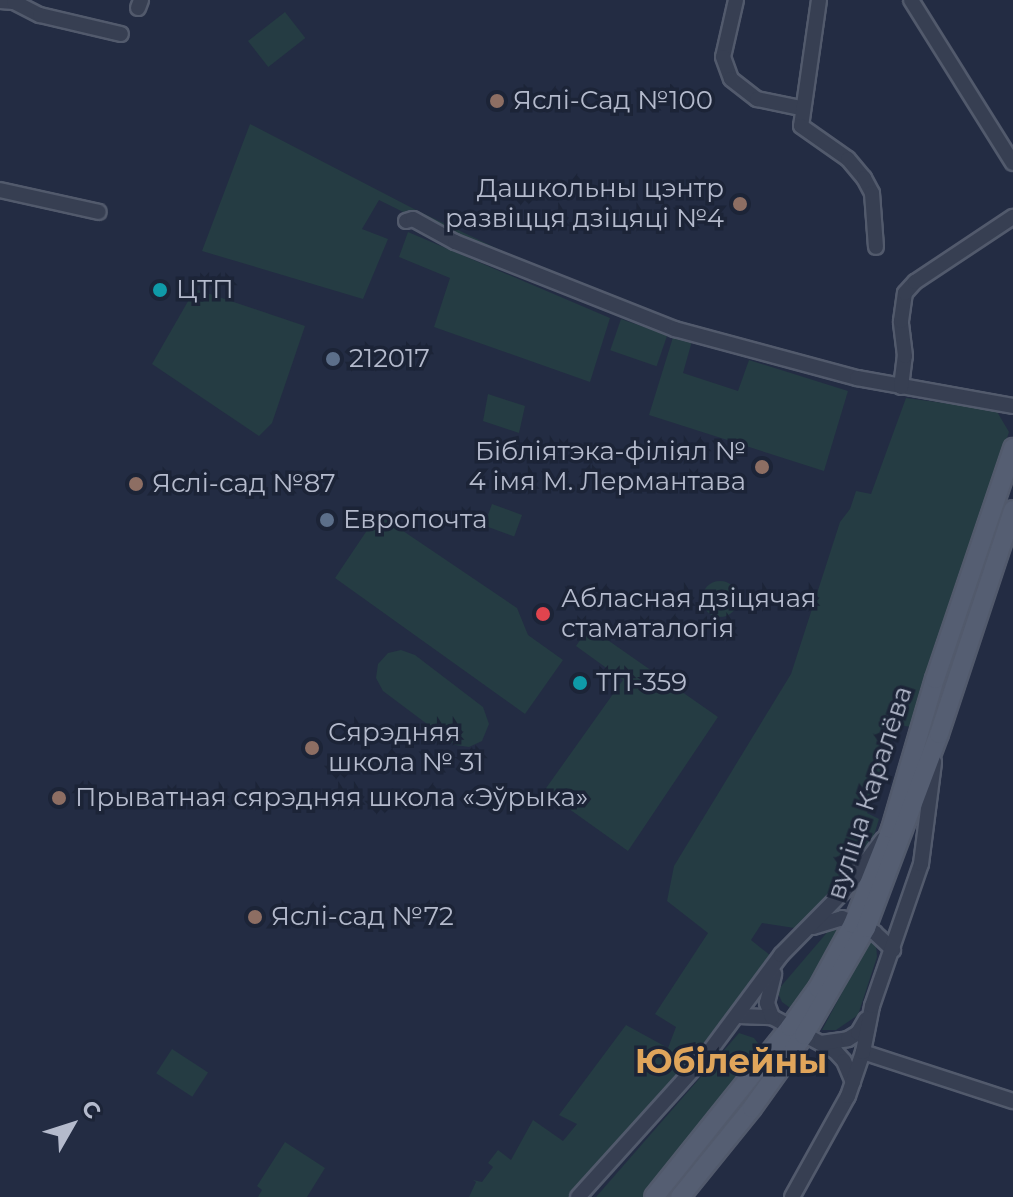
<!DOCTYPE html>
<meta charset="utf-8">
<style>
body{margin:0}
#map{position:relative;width:1013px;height:1197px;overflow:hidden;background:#232c43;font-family:Montserrat,sans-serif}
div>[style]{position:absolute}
.green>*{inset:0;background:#253c43;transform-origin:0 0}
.round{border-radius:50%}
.roads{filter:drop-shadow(2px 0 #525a6c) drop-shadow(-2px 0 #525a6c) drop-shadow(0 2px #525a6c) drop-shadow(0 -2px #525a6c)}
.minor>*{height:14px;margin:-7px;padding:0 7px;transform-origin:7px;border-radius:7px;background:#373f52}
.major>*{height:18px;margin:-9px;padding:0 9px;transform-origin:9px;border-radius:9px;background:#555e72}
.dots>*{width:22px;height:22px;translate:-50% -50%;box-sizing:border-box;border:4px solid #1c2437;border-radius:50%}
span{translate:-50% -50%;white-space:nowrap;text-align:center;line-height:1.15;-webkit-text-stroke:7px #1c2437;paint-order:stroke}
.poi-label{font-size:26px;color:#b4bacc}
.left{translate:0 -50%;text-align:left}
.right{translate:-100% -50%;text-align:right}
.street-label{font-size:26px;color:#b4bacc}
.district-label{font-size:34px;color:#e0a55b;font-weight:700}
.north{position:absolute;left:32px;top:1085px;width:80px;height:80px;-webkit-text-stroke:6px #1c2437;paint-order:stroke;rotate:51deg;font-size:22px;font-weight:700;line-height:32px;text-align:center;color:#b4bacc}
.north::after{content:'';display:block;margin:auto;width:28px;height:36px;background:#b4bacc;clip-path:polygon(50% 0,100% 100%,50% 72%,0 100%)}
</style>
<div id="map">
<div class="green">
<i style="left:285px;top:12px;width:33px;height:47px;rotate:52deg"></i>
<i style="clip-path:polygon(250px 124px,416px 210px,525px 262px,520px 270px,379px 200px,362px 229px,388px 239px,363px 299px,202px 251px)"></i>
<i style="clip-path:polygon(408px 232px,610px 318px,590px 382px,434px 327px,450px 278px,399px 257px)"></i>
<i style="clip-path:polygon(195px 289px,305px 326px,272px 423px,259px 436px,152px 364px)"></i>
<i style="left:621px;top:319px;width:49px;height:33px;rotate:19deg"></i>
<i style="clip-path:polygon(674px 334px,692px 341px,683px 373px,738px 391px,749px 360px,848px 391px,824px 471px,649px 415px)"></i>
<i style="clip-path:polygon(488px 394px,525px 406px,519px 433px,483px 421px)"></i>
<i style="clip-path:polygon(906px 398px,996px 410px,1009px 432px,911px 727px,898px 725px,867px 813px,879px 819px,870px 849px,841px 891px,801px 929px,762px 923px,751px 940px,771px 956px,762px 969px,715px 1033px,572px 1197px,469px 1197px,476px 1182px,473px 1180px,482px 1182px,493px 1167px,488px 1163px,498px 1150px,511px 1160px,533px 1120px,563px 1141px,577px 1124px,559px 1115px,626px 1025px,668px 1048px,676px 1027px,655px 1014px,708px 933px,667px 901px,674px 866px,791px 674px,840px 522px,850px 509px,856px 491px,871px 494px)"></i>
<i style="left:492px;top:504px;width:32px;height:23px;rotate:20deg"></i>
<i style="clip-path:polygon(378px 514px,517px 608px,528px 635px,563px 660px,525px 714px,335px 578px)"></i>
<i class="round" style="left:702px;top:581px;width:36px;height:36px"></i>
<i style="clip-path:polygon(589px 627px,718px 717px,628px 851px,544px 791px,623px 680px,576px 646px)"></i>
<i style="clip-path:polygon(401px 650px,415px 655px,483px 707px,489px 724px,482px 741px,469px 747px,455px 745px,383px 691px,376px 678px,378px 664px,388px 653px)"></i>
<i style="clip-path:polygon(830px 929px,839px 930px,793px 1010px,782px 1002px,777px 991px)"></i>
<i style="clip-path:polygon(871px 938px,876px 944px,877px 957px,858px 1015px,836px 1030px,822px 1030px)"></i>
<i style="clip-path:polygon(739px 1033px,754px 1038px,761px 1047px,643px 1197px,596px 1197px)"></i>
<i style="left:172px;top:1049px;width:43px;height:29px;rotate:33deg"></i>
<i style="clip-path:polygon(285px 1142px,325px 1168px,307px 1197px,258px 1197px,262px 1190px,257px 1186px)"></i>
</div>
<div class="roads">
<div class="minor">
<i style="left:736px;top:0;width:58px;rotate:102.8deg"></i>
<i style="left:723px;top:57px;width:23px;rotate:70deg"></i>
<i style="left:731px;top:79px;width:33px;rotate:38deg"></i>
<i style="left:757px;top:99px;width:45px;rotate:11.6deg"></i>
<i style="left:819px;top:0;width:127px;rotate:98.1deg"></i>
<i style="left:801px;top:126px;width:57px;rotate:35.1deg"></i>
<i style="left:848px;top:159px;width:25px;rotate:50deg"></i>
<i style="left:864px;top:178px;width:17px;rotate:62deg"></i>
<i style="left:872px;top:193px;width:54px;rotate:85.8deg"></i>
<i style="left:911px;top:0;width:192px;rotate:58deg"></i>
<i style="left:0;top:1px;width:14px;rotate:4deg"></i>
<i style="left:14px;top:2px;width:29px;rotate:27deg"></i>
<i style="left:40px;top:15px;width:83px;rotate:13.2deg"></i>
<i style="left:138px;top:8px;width:9px;rotate:-69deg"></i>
<i style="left:0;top:190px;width:101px;rotate:12.5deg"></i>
<i style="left:406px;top:221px;width:7px;rotate:-16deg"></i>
<i style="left:413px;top:219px;width:48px;rotate:28.7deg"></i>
<i style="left:455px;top:242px;width:237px;rotate:21.6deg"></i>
<i style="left:675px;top:329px;width:188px;rotate:15.1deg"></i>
<i style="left:857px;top:378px;width:158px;rotate:10.2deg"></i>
<i style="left:901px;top:387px;width:31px;rotate:-83deg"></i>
<i style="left:905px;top:356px;width:35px;rotate:-97deg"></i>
<i style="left:901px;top:321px;width:28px;rotate:-82deg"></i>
<i style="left:905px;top:293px;width:15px;rotate:-48deg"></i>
<i style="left:915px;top:282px;width:118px;rotate:-33.6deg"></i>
<i style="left:813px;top:927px;width:30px;rotate:-17deg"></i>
<i style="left:842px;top:918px;width:36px;rotate:24deg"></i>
<i style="left:875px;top:933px;width:25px;rotate:43deg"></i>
<i style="left:739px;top:1016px;width:33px;rotate:2deg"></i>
<i style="left:772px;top:1017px;width:72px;rotate:28.4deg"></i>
<i style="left:835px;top:1051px;width:13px;rotate:48deg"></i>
<i style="left:844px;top:1061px;width:23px;rotate:67deg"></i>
<i style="left:772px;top:1017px;width:15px;rotate:-110deg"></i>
<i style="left:767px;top:1003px;width:30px;rotate:-76deg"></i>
<i style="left:821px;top:1043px;width:27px;rotate:-8deg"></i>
<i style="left:848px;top:1039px;width:12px;rotate:-31deg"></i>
<i style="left:858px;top:1033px;width:16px;rotate:-60deg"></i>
<i style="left:863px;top:1052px;width:158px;rotate:18.1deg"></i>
<i style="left:578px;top:1197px;width:195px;rotate:-47.9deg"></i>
<i style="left:709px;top:1052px;width:121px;rotate:-53.4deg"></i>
<i style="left:781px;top:955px;width:90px;rotate:-45.5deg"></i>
<i style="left:844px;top:891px;width:65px;rotate:-53.1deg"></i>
<i style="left:792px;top:1197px;width:115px;rotate:-61deg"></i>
<i style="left:848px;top:1096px;width:46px;rotate:-71.2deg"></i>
<i style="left:863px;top:1052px;width:47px;rotate:-78.9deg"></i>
<i style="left:872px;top:1006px;width:150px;rotate:-71deg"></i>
<i style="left:921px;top:864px;width:103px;rotate:-82.7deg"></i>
</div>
<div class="major">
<i style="left:654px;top:1197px;width:218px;rotate:-51.3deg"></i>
<i style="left:790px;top:1027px;width:48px;rotate:-54.3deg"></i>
<i style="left:818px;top:988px;width:73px;rotate:-61.3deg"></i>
<i style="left:853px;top:924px;width:102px;rotate:-68.2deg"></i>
<i style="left:891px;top:829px;width:156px;rotate:-73.7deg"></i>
<i style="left:935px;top:679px;width:244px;rotate:-71.3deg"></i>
<i style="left:680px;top:1197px;width:114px;rotate:-51deg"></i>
<i style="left:752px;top:1108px;width:90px;rotate:-54.5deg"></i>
<i style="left:804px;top:1035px;width:124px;rotate:-59.9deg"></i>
<i style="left:866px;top:928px;width:207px;rotate:-69.4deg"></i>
<i style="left:939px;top:734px;width:236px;rotate:-71.7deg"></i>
</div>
</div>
<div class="dots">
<i style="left:497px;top:101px;background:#8d6e63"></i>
<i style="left:740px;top:204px;background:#8d6e63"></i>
<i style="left:160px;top:290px;background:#0f9aa8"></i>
<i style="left:333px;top:359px;background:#5c6f8a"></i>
<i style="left:762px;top:467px;background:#8d6e63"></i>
<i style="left:136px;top:484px;background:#8d6e63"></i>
<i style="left:327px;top:520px;background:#5c6f8a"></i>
<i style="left:543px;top:614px;background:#e0444e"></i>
<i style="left:580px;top:683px;background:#0f9aa8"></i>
<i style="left:312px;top:748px;background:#8d6e63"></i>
<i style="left:59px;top:798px;background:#8d6e63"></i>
<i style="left:255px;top:917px;background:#8d6e63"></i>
</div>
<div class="poi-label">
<span class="left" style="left:513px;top:101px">Яслі-Сад №100</span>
<span class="right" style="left:724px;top:204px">Дашкольны цэнтр<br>развіцця дзіцяці №4</span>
<span class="left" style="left:176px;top:290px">ЦТП</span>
<span class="left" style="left:349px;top:359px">212017</span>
<span class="right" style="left:746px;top:467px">Бібліятэка-філіял №<br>4 імя М. Лермантава</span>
<span class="left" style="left:152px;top:484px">Яслі-сад №87</span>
<span class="left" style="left:343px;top:520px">Европочта</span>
<span class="left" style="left:561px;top:614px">Абласная дзіцячая<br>стаматалогія</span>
<span class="left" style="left:596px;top:683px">ТП-359</span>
<span class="left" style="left:328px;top:748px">Сярэдняя<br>школа № 31</span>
<span class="left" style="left:75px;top:798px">Прыватная сярэдняя школа «Эўрыка»</span>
<span class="left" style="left:271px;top:917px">Яслі-сад №72</span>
</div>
<div class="street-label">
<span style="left:870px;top:793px;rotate:-72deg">вуліца Каралёва</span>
</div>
<div class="district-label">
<span style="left:731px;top:1062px">Юбілейны</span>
</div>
<div class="north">С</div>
</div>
